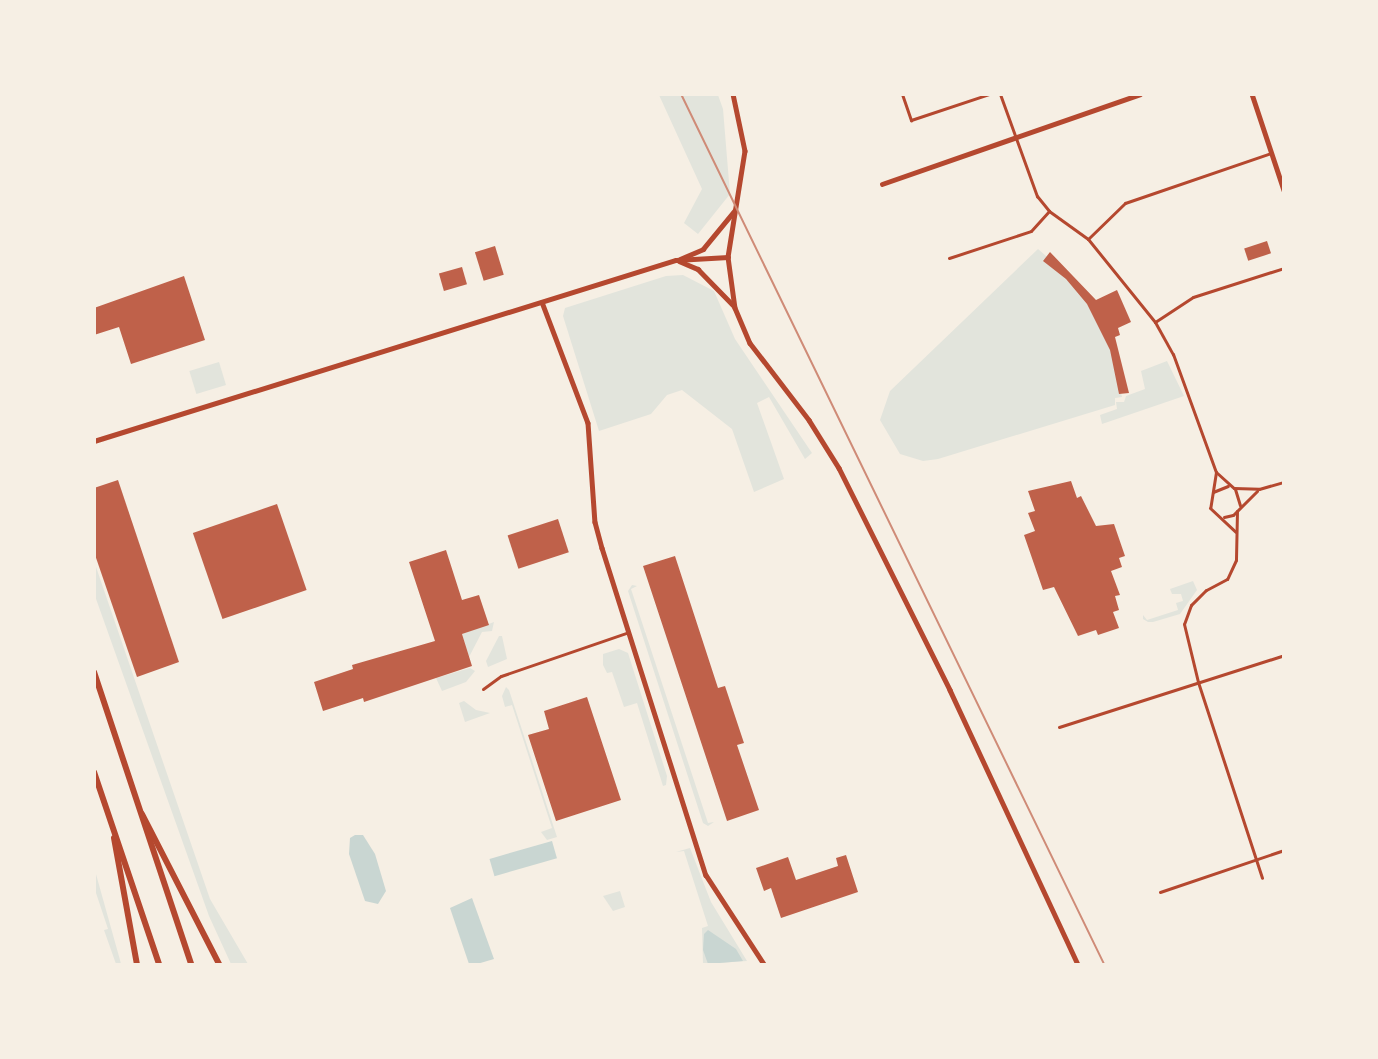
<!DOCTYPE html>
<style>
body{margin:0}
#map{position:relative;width:1378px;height:1059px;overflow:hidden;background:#f6efe4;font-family:Commissioner,sans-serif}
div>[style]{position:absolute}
.green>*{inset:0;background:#e2e4dc;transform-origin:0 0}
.water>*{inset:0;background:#c9d6d2;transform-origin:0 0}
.building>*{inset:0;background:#bf614a;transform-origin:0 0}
.minor>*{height:3px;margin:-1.5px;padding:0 1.5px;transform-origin:1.5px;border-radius:1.5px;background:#b5482f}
.tertiary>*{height:4.5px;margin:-2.25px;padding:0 2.25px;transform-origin:2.25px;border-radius:2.25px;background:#b5482f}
.secondary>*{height:4.5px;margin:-2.25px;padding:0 2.25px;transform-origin:2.25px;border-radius:2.25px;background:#b5482f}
.motorway>*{height:6px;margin:-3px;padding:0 3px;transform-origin:3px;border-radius:3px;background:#b5482f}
.rail>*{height:2px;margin:-1px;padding:0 1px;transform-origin:1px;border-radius:1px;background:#cf8b77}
span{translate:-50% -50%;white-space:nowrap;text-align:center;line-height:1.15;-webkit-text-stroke:6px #f6efe4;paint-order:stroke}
.frame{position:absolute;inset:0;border:96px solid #f6efe4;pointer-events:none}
</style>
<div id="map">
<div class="green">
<i style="clip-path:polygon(659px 95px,718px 95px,723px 109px,730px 194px,698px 234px,684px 223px,702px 189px)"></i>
<i style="clip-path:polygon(1038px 249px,1068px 275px,1106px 331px,1122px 397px,1115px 398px,1115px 405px,938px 459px,923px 461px,900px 454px,880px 420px,890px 391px)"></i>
<i style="clip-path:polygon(683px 275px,714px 291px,735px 339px,812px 453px,805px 459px,769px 397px,757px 403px,784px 479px,754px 492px,732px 429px,682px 390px,667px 395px,651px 414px,599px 431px,563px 316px,565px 308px,666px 276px)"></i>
<i style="clip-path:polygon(1167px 361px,1184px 396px,1102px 424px,1100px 415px,1117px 409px,1116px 402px,1124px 402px,1126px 396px,1145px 389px,1141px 371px)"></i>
<i style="left:219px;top:362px;width:24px;height:31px;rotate:73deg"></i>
<i style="clip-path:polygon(95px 564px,210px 899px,248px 964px,231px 964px,209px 916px,95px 596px)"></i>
<i style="clip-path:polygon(1193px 581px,1197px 590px,1180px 614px,1153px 622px,1148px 622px,1143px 619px,1143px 615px,1147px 620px,1178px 610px,1176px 603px,1183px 601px,1181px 594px,1172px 594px,1170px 589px)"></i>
<i style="clip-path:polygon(632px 585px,637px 586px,631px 589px,708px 823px,714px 822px,708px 826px,703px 823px,628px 591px)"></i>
<i style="clip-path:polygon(494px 622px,492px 631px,482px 632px,469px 657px,462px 634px)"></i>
<i style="clip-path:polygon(499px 636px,502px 636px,507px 659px,488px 667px,486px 661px)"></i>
<i style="clip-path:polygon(619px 649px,628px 653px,667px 776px,666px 785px,663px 786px,637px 703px,624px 707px,612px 672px,607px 673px,603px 665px,603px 654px)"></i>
<i style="clip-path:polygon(470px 668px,475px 671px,466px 682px,442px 691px,436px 678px)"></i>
<i style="clip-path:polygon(506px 687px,509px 690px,557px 837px,547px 840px,541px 832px,552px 828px,512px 705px,505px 707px,502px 696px)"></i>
<i style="clip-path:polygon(464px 701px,476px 710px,490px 713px,465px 722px,459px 703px)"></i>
<i style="clip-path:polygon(690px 848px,711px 902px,747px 961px,703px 964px,702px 928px,708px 926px,684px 851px,676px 852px)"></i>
<i style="clip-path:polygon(94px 867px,120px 960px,121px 964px,116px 964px,104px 930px,108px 929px,95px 890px)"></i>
<i style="clip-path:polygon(620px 891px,625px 907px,613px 911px,603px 896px)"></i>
</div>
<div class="water">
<i style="clip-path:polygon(355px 835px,363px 835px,375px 854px,386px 891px,378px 904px,365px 901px,349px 854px,350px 838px)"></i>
<i style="left:552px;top:841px;width:18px;height:65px;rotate:74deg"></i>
<i style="clip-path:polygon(472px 898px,494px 959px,477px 964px,469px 964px,450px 908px)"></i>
<i style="clip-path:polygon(708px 930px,736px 949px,743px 961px,708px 964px,703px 950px,704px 934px)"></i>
</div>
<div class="building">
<i style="left:1267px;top:241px;width:13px;height:24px;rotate:72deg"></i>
<i style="left:495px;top:246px;width:30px;height:21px;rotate:73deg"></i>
<i style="clip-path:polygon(1050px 252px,1096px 300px,1117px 290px,1131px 322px,1118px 328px,1120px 335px,1115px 337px,1129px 393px,1119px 394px,1110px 350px,1087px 304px,1066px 279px,1043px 261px)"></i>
<i style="left:462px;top:267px;width:18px;height:24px;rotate:74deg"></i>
<i style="clip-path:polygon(184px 276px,205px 340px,131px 364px,119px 327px,94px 335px,94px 308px)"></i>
<i style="clip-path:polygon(118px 480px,179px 662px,137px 677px,94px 552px,94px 488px)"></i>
<i style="clip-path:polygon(1071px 481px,1077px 498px,1081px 496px,1096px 526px,1114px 524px,1125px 556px,1119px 558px,1122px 567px,1111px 571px,1120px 595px,1115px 596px,1119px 610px,1113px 612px,1119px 628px,1098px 635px,1096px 630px,1078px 636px,1054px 587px,1043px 590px,1024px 535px,1035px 531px,1028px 513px,1035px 511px,1028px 491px)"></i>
<i style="left:277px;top:504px;width:91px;height:89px;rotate:71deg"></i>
<i style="left:558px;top:519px;width:35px;height:53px;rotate:72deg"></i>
<i style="clip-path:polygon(446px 550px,462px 600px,479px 595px,489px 625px,462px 634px,472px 666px,364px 702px,363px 698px,323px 711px,314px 682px,353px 669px,352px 665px,435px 641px,409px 562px)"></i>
<i style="clip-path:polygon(675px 556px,718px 688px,725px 686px,744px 743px,737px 745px,759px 810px,727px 821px,643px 566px)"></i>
<i style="clip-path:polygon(587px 697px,621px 800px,556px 821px,528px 735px,549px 729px,544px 711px)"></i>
<i style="clip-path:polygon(846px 855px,858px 892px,781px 918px,771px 888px,764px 891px,756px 868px,788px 857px,796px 880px,838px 866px,836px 858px)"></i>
</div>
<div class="minor">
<i style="left:902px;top:94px;width:28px;rotate:71deg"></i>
<i style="left:911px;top:120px;width:82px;rotate:-18.4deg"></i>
<i style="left:1000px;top:94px;width:109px;rotate:70.1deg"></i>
<i style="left:1037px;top:196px;width:19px;rotate:51deg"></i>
<i style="left:1049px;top:211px;width:48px;rotate:35.7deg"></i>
<i style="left:1088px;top:239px;width:107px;rotate:51.1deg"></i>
<i style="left:1155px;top:322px;width:37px;rotate:61deg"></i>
<i style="left:1173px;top:354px;width:126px;rotate:70deg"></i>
<i style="left:1216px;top:472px;width:24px;rotate:42deg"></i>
<i style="left:1234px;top:488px;width:25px;rotate:2deg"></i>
<i style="left:1259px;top:489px;width:26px;rotate:-16deg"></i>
<i style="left:1088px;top:239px;width:52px;rotate:-44.2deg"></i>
<i style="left:1125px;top:203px;width:154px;rotate:-18.9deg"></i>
<i style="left:949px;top:258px;width:86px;rotate:-18.2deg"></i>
<i style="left:1031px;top:231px;width:27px;rotate:-48deg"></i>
<i style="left:1155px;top:322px;width:45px;rotate:-33.3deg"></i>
<i style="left:1193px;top:297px;width:96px;rotate:-17.7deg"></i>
<i style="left:1216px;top:472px;width:36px;rotate:99deg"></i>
<i style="left:1210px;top:508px;width:35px;rotate:43deg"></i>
<i style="left:1235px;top:489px;width:17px;rotate:73deg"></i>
<i style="left:1213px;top:492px;width:16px;rotate:-22deg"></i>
<i style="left:1237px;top:511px;width:49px;rotate:91.2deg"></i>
<i style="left:1236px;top:560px;width:21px;rotate:115deg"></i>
<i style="left:1227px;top:579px;width:24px;rotate:152deg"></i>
<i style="left:1206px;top:590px;width:21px;rotate:135deg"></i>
<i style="left:1191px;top:605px;width:20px;rotate:110deg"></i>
<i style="left:1184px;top:624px;width:60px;rotate:76.4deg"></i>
<i style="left:1198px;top:682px;width:206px;rotate:71.9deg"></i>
<i style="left:1224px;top:517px;width:9px;rotate:-13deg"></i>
<i style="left:1233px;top:515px;width:34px;rotate:-45deg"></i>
<i style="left:483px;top:689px;width:22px;rotate:-36deg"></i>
<i style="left:501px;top:676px;width:135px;rotate:-19deg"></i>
<i style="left:1059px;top:727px;width:236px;rotate:-17.7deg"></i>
<i style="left:1160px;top:892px;width:131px;rotate:-18.7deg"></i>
</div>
<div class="tertiary">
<i style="left:882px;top:184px;width:273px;rotate:-19.2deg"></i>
<i style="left:542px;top:302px;width:129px;rotate:69.2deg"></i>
<i style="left:588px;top:423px;width:99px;rotate:86deg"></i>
<i style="left:595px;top:522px;width:27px;rotate:75deg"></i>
<i style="left:602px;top:548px;width:343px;rotate:72.4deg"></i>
<i style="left:706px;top:875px;width:106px;rotate:56.9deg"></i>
</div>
<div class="secondary">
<i style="left:733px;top:94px;width:58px;rotate:78.1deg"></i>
<i style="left:745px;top:151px;width:107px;rotate:99.1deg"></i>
<i style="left:728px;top:257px;width:51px;rotate:82.2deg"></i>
<i style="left:735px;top:308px;width:38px;rotate:67deg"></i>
<i style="left:750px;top:343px;width:97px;rotate:52.5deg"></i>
<i style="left:809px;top:420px;width:57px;rotate:58deg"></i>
<i style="left:839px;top:468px;width:248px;rotate:63.4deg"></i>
<i style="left:950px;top:690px;width:302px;rotate:65deg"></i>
<i style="left:1252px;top:94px;width:101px;rotate:71.6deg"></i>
<i style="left:680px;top:259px;width:25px;rotate:-23deg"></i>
<i style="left:703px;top:249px;width:50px;rotate:-50.6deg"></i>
<i style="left:679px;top:261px;width:21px;rotate:23deg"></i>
<i style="left:698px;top:269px;width:52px;rotate:45.8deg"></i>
<i style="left:94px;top:441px;width:609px;rotate:-17.28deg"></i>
<i style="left:676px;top:260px;width:52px;rotate:-3.3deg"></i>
</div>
<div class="motorway">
<i style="left:94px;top:672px;width:308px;rotate:71.6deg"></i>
<i style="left:94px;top:772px;width:203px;rotate:71.3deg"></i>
<i style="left:142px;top:814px;width:169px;rotate:62.8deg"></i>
<i style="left:114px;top:838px;width:128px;rotate:79.7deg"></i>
</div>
<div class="rail">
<i style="left:681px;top:94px;width:967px;rotate:64.07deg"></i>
</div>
<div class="frame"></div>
</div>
